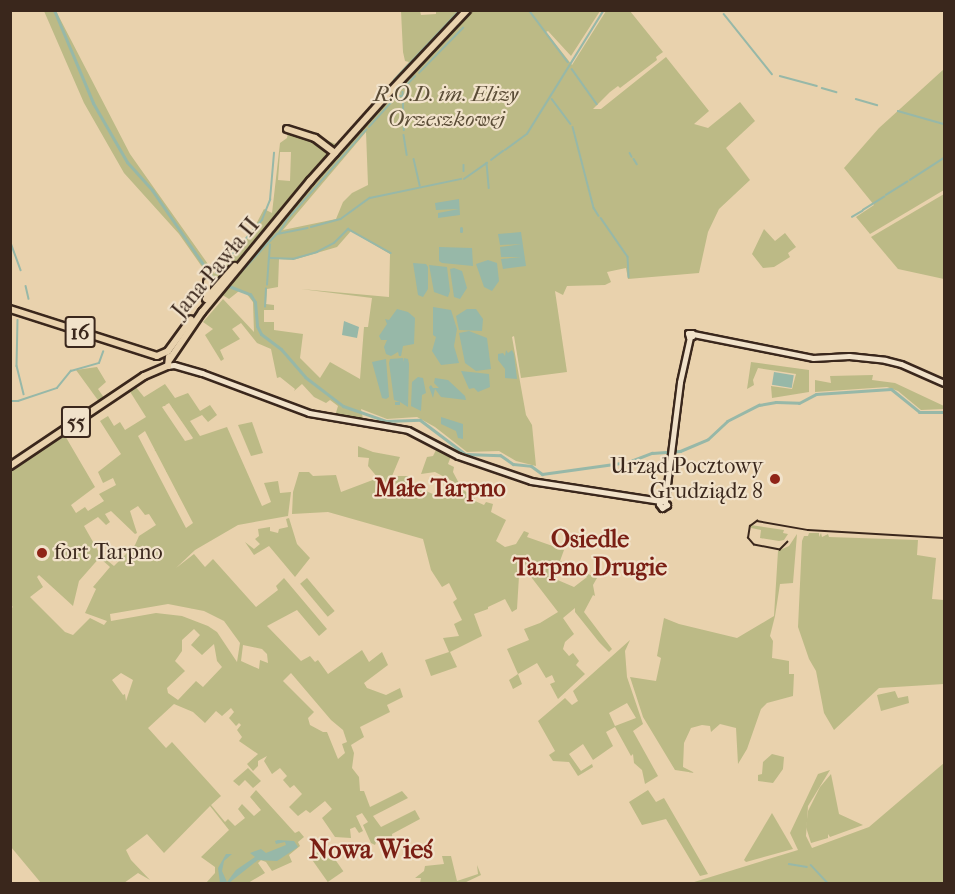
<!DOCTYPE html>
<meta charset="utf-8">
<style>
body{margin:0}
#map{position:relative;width:955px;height:894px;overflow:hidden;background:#e9d2ad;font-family:"IM FELL French Canon",serif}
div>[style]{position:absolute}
.green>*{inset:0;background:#bcba86;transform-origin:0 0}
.water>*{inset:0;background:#97b8a8;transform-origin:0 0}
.stream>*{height:1.5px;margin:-0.75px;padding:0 0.75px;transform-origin:0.75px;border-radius:0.75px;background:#97b8a8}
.canal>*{height:3px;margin:-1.5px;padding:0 1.5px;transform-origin:1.5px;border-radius:1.5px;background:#97b8a8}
.roads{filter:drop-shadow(2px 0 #3a271c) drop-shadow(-2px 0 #3a271c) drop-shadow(0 2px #3a271c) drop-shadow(0 -2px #3a271c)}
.secondary>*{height:5px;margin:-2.5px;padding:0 2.5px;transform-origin:2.5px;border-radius:2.5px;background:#f1e2ca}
.primary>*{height:6px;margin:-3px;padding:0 3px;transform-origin:3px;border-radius:3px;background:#e9d2ad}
.tram>*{height:1.5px;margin:-0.75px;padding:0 0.75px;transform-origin:0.75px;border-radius:0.75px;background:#3a271c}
.dots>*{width:16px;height:16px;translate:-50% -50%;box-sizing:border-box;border:3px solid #f1e2ca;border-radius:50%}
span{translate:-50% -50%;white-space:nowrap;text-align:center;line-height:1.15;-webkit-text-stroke:4.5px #f1e2ca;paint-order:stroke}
.shield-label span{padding:2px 4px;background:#f1e2ca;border:2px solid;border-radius:4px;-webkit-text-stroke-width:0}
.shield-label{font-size:21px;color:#3a271c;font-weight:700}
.park-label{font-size:22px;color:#5a4c36;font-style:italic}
.street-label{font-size:22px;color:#3a271c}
.poi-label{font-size:22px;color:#3a271c}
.right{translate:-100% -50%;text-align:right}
.left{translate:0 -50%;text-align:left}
.neighbourhood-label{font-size:24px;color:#7a1f14;font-weight:700}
.quarter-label{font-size:26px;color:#7a1f14;font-weight:700}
.frame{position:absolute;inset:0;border:12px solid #3a271c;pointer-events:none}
</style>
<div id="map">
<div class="green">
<i style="clip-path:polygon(evenodd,436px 10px,600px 11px,571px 56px,548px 31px,546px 32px,572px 65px,606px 11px,630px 11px,663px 52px,656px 57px,657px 60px,620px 88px,618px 86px,610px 92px,593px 109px,601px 109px,666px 57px,709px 111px,694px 124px,708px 128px,740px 102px,755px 121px,726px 148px,750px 180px,719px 209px,708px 232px,699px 273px,628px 279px,626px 268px,607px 272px,611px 282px,605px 285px,567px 286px,563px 295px,555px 291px,567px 372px,521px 378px,514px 336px,512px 337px,526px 415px,532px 425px,536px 466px,516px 461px,499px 451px,467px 452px,435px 427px,417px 417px,387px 419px,361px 409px,363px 419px,335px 416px,338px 406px,330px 400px,326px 403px,314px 397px,302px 384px,294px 391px,295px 389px,280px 377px,277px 378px,271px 349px,257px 343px,241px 323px,232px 329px,240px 339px,220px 350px,224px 359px,221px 361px,205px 335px,213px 329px,203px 322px,223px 299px,254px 332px,253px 302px,246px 293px,239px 291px,229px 299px,221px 294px,179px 234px,124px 173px,84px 103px,44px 11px,56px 11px,130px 154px,215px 274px,254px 228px,264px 209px,272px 213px,280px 143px,287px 138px,289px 126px,336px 144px,409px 62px,405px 61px,403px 52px,401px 11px,420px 11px,421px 15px,436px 14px,436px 10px,366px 132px,368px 185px,352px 193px,343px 202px,336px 219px,283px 230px,366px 132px,436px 10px,280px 152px,291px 152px,290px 181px,278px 180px,280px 152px,436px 10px,351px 231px,390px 254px,389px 297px,301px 289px,372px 298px,368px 327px,364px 327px,360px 379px,330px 362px,320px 378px,300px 358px,303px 334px,274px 330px,274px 322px,264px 322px,264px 310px,274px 310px,274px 305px,266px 304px,267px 289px,278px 287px,279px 259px,293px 260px,337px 247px,351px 231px)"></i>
<i style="clip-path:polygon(944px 69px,944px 190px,870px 234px,856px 217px,874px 205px,844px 168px,879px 128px)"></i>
<i style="clip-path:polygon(944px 194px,944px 279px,898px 269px,871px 237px)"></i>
<i style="clip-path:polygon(764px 229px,775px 241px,785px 233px,796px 247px,788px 253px,790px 257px,774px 267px,763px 268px,752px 254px)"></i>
<i style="clip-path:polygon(751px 362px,809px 370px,809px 392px,772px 398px,771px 386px,792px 389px,796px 374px,758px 368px,753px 380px,754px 385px,747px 389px)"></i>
<i style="clip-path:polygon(97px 367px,106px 382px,98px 389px,105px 399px,100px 403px,76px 370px)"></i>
<i style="clip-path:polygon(873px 375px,872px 380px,895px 383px,944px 406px,944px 409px,921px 410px,898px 391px,887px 387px,815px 392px,815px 380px,831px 383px,830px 376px)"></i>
<i style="clip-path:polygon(evenodd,165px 384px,175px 398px,188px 393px,200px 411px,210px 405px,217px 415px,208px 422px,202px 415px,190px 421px,200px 436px,227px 427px,262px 506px,271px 502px,264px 483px,278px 481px,280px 493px,291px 492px,288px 516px,238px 525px,195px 550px,176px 568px,194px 554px,205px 567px,213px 559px,256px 607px,278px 590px,276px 586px,284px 578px,327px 629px,319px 636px,297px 610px,267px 626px,301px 661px,310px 656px,315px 662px,318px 660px,328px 674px,362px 650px,369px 662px,382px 652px,388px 665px,364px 683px,367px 688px,386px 695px,400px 688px,403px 697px,387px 705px,390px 712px,360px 727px,364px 737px,351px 745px,354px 753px,352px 768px,359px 777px,360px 791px,364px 791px,370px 807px,402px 791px,408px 798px,373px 816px,381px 827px,415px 810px,420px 819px,392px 834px,393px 844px,378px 837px,375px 845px,371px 843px,363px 825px,368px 822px,362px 813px,356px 816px,363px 831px,359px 833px,355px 827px,350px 829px,351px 838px,335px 837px,322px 818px,332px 809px,325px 801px,310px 813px,306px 810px,298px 816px,289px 807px,302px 794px,294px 785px,290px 788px,283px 780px,287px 776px,280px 768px,272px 774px,264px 761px,267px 756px,258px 761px,258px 766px,253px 771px,247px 764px,258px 754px,239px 741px,242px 737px,237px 730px,241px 725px,239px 723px,236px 726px,229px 718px,234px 712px,231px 708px,222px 716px,216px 711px,205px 723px,193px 712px,174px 704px,148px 728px,166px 748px,172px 742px,221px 796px,211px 805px,225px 822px,228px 819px,235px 826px,245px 818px,238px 809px,242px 804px,254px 816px,261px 810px,250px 797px,256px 790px,295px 833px,299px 831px,304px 837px,298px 842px,300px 846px,289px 855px,292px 862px,272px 871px,266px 862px,261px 860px,258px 863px,265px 873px,248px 883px,206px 883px,215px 873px,215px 867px,201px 857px,229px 830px,210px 806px,164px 853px,147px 834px,126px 850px,131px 860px,150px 880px,138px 873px,124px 883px,41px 883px,11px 847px,10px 609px,13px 607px,10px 604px,10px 470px,64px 434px,95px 487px,71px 505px,76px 513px,85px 507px,88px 511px,104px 501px,99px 494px,116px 485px,113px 478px,103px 483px,98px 472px,121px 454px,100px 421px,108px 416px,114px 426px,120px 422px,125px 430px,146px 417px,129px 390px,135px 386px,144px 397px,165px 384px,169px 403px,193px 438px,192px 439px,185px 441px,162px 407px,169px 403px,165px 384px,145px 431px,193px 523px,186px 528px,138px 436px,145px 431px,165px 384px,138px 506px,145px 515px,149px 514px,156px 525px,139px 536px,135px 545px,114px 566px,103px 557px,101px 559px,110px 567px,93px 587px,96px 589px,85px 613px,107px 621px,104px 625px,90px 618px,73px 635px,65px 632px,30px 597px,43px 587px,37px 577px,39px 575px,73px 606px,79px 581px,101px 556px,84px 526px,98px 517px,106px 525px,110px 522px,105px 514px,111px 511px,135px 534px,137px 533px,130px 511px,138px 506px,165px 384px,168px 604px,204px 611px,224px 621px,240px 643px,237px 662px,217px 632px,208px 626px,182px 616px,156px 613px,111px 621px,110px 614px,168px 604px,165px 384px,194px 629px,200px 635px,191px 645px,202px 655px,214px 644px,217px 661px,222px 667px,203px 687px,196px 681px,178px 700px,168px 693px,167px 688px,185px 671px,175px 661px,182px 651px,182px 640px,194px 629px,165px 384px,243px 645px,262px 649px,267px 654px,268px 663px,260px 660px,259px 669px,241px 661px,243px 645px,165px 384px,121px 673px,133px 680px,126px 701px,125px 694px,123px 695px,112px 680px,121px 673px,165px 384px,291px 673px,331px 720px,343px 730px,347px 742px,342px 744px,345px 753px,338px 759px,327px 732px,323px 732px,310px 725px,308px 718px,314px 712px,283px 681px,291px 673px)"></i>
<i style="clip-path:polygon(252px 422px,263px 453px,251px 456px,238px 425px)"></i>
<i style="clip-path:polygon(evenodd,358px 446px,373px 452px,400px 457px,392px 476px,412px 476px,412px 485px,442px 498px,446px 488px,450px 490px,454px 482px,435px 472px,421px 474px,427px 457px,433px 456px,437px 448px,451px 456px,448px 464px,454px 467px,453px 472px,462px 489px,475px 498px,475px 501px,484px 505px,486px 502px,493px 504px,491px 512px,506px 520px,496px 541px,505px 547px,516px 544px,524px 531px,529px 533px,527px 537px,564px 550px,560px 561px,597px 578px,593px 585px,595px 596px,593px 595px,584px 612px,612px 649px,609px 652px,599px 642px,575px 612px,575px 608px,563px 618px,574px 634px,565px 642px,563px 649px,569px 656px,573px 653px,579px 661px,576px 665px,585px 674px,558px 699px,550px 684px,555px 682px,552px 675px,546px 678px,537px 663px,518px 674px,522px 684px,513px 689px,509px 680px,518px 674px,507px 649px,529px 640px,524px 629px,540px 623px,558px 612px,528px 573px,519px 576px,517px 609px,512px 612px,505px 599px,488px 607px,488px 609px,474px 614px,482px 636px,450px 652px,457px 667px,431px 676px,425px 660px,449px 652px,443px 638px,459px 636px,454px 624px,462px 620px,453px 602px,457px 599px,449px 583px,442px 587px,431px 570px,423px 539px,328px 512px,292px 514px,293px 492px,299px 472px,309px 472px,313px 476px,336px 475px,341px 492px,378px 478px,368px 466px,369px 458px,358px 457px,358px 446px,561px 564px,587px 577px,574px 587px,553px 578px,561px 564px)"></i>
<i style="clip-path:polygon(289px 518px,297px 544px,310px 558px,295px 577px,269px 546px,254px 555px,245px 542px,254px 549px,260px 544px,255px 539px,259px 536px,258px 529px,270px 527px,270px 531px,278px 533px,279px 529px,288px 527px,286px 519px)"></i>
<i style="clip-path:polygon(751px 525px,784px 530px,783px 533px,788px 534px,784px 540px,779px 541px,760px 538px,761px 530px,751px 528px)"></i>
<i style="clip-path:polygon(809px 533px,819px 533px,819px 537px,821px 533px,822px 537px,828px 534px,829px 537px,918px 540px,917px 555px,936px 558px,932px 599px,944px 600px,944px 684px,879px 688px,834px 730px,824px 713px,816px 671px,809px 659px,798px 627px,802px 541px,804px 536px,808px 536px)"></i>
<i style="clip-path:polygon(797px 534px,793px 583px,780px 584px,775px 616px,770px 636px,773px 641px,772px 658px,789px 661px,789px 674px,794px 674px,793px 696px,767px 703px,761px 709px,747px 749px,738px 764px,736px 728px,720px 724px,711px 732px,710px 726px,702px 725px,691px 728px,684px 743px,683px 767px,695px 773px,675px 770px,643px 717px,630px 677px,656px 681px,661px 658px,657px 656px,664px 618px,679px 624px,737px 638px,774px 616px,778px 551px,789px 546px)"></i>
<i style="left:307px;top:578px;width:43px;height:9px;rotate:50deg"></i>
<i style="clip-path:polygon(evenodd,630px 640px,625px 651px,627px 677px,643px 724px,633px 731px,658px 776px,645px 784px,642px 770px,634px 763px,633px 754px,631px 756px,615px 727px,606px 732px,613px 746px,593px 760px,583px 744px,569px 754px,581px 771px,592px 764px,593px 767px,578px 776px,569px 762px,553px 761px,549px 755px,555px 751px,538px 721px,565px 698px,572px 705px,578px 701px,573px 691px,630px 640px,627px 703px,636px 718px,615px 726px,609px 713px,627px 703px)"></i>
<i style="clip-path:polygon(895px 691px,898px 698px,908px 696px,909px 703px,881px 711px,877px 695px)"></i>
<i style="clip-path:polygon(772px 754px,784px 757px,783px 769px,773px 783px,758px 781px,758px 775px,762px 774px,763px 762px)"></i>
<i style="clip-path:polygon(944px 763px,944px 883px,691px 883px,798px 850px,790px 833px,818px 774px,830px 770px,808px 806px,806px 836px,812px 848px,869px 827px)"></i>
<i style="clip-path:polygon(248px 768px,261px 781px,253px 788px,245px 780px,239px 786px,233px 781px)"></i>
<i style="clip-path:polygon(831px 774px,839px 814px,863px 825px,830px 837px,828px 834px,828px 838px,811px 843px,806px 827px,808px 811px,820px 787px)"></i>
<i style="clip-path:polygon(648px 790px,656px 802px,664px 798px,708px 874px,700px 876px,666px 819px,642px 825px,629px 802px)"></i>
<i style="clip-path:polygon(772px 813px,793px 849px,746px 862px,744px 860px)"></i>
<i style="left:325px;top:845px;width:32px;height:19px;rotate:55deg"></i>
<i style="clip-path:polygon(442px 856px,451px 856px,457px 881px,478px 874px,477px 865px,481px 875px,462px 884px,420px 883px,421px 878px,415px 878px,424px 871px,425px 866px,444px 864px)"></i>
</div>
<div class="water">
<i style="clip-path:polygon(459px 199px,460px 215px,438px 218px,438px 213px,459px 209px,436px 210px,435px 203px)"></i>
<i style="clip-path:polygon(521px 232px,526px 266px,503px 269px,501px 259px,522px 257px,501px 257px,500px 247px,522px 244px,500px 245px,498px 234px)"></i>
<i style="clip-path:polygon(439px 247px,472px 248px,473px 266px,442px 263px,439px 261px)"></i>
<i style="clip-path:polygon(488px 260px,497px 263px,499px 281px,492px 291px,484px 287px,476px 264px)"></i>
<i style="clip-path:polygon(413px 263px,426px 264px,428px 267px,428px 289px,423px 297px,418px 295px)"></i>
<i style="clip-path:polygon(429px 265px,447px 267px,450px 291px,448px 297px,434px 292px)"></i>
<i style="clip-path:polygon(454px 268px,462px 271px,467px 288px,460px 299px,454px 297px,450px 269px)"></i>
<i style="clip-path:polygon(433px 307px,451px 310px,457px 329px,454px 346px,459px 363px,441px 365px,432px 351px,436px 337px,433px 335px)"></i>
<i style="clip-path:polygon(397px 309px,408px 312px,415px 318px,414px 344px,403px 346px,401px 356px,399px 356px,398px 352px,391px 356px,386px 354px,384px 347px,387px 340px,381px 340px,379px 336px,387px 324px,385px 319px,389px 320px)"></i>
<i style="clip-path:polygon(467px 309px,476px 309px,483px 319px,482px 331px,459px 330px,456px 316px)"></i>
<i style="clip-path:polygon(344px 321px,359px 327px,357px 338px,342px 335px)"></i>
<i style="clip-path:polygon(469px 331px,487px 338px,491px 369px,476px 371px,465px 363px,459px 333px)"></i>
<i style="clip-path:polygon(506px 350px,508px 353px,512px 350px,514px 354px,517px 379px,505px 378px,505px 369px,498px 360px,498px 354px,503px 353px,505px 356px)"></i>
<i style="clip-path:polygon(403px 358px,403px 362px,404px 358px,408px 359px,409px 364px,408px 407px,400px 402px,400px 405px,395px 405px,395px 402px,400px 402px,394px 400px,389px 363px,390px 359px)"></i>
<i style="clip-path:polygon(386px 359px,389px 397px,386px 399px,382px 398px,372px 362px)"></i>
<i style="clip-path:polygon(461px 371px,489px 374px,490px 387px,478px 392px,474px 388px,469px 389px)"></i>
<i style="left:774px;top:372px;width:20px;height:13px;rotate:9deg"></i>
<i style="clip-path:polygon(418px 377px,423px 378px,426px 393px,422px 395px,421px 411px,411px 406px,412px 382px)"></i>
<i style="clip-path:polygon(435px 378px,448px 380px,465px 396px,466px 400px,441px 397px,435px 389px,433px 398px,429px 387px,431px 385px,433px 388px,439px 388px,434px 383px)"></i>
<i style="clip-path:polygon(441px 417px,463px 424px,463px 439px,458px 438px,456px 431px,441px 424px)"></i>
<i style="clip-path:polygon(278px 840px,294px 841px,298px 847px,277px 861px,258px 860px,229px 883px,220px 883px,218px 868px,226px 854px,232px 854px,224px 861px,222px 871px,227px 882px,236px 870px,255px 857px,250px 853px,261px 849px,266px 853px,286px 845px,285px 842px,276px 844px,275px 841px)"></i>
</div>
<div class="stream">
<i style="left:529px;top:10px;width:65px;rotate:53.1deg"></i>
<i style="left:724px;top:14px;width:77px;rotate:51.3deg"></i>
<i style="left:572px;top:69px;width:43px;rotate:54.5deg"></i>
<i style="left:419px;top:73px;width:63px;rotate:-45.6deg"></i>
<i style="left:780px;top:76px;width:38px;rotate:15deg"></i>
<i style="left:394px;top:80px;width:96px;rotate:-46.7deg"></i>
<i style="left:404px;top:88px;width:16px;rotate:-47deg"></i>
<i style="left:822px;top:88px;width:15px;rotate:16deg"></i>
<i style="left:403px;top:92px;width:38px;rotate:88deg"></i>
<i style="left:552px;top:99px;width:31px;rotate:53deg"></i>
<i style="left:856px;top:99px;width:22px;rotate:16deg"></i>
<i style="left:898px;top:111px;width:48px;rotate:15.8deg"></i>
<i style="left:369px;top:127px;width:42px;rotate:-47.9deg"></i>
<i style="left:397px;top:96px;width:4px"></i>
<i style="left:573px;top:127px;width:84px;rotate:75.5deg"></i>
<i style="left:594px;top:208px;width:9px;rotate:58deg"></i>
<i style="left:404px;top:135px;width:20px;rotate:81deg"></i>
<i style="left:505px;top:150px;width:27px;rotate:-36deg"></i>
<i style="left:527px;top:134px;width:146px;rotate:-58.2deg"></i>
<i style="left:630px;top:153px;width:4px;rotate:63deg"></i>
<i style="left:414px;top:159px;width:27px;rotate:77deg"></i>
<i style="left:634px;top:159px;width:6px;rotate:59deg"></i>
<i style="left:491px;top:160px;width:15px;rotate:-37deg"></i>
<i style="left:464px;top:165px;width:6px;rotate:90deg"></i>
<i style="left:464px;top:179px;width:28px;rotate:-35deg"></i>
<i style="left:487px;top:163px;width:25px;rotate:85deg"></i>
<i style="left:910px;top:180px;width:40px;rotate:-32.9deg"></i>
<i style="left:886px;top:195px;width:25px;rotate:-32deg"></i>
<i style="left:863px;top:210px;width:25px;rotate:-32deg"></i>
<i style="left:852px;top:217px;width:12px;rotate:-31deg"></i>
<i style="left:342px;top:218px;width:34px;rotate:-36deg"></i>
<i style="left:370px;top:198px;width:93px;rotate:-11.8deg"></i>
<i style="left:601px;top:218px;width:47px;rotate:55.3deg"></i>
<i style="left:628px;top:257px;width:20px;rotate:87deg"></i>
<i style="left:311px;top:227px;width:31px;rotate:-15deg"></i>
<i style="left:10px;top:229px;width:1px"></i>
<i style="left:279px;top:233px;width:15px;rotate:-58deg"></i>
<i style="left:287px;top:220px;width:120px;rotate:-48.7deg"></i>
<i style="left:10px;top:240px;width:32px;rotate:70deg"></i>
<i style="left:270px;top:241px;width:10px;rotate:-45deg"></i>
<i style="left:277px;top:234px;width:31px;rotate:-11deg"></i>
<i style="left:269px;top:258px;width:13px;rotate:-86deg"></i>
<i style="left:216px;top:273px;width:70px;rotate:-49deg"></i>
<i style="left:262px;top:220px;width:22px;rotate:-68deg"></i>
<i style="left:270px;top:200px;width:47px;rotate:-85.1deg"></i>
<i style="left:233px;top:281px;width:54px;rotate:-47.2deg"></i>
<i style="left:267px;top:285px;width:27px;rotate:-86deg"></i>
<i style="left:269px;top:258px;width:24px;rotate:2deg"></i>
<i style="left:293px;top:259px;width:25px;rotate:-16deg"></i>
<i style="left:317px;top:252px;width:19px;rotate:-28deg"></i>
<i style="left:334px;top:243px;width:20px;rotate:-45deg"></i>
<i style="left:348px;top:229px;width:49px;rotate:29.2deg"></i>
<i style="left:26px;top:286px;width:13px;rotate:77deg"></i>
<i style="left:265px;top:307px;width:18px;rotate:-87deg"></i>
<i style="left:18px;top:320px;width:46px;rotate:91.2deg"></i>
<i style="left:17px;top:366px;width:29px;rotate:76deg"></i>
<i style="left:10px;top:401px;width:8px"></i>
<i style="left:18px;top:401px;width:41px;rotate:-18.4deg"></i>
<i style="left:57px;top:388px;width:22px;rotate:-51deg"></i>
<i style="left:71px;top:371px;width:29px;rotate:-16deg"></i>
<i style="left:99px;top:363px;width:12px;rotate:-70deg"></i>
<i style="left:789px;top:864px;width:18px;rotate:9deg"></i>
<i style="left:811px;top:865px;width:26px;rotate:47deg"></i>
</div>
<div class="canal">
<i style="left:54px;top:10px;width:101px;rotate:67.2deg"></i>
<i style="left:93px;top:103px;width:68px;rotate:60deg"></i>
<i style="left:127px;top:162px;width:38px;rotate:48deg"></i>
<i style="left:152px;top:190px;width:104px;rotate:55.5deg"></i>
<i style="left:211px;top:276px;width:11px;rotate:38deg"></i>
<i style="left:461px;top:228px;width:3px;rotate:90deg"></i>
<i style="left:226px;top:285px;width:26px;rotate:21deg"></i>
<i style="left:250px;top:294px;width:9px;rotate:58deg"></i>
<i style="left:255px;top:302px;width:24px;rotate:85deg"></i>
<i style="left:257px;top:326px;width:9px;rotate:63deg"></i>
<i style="left:261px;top:334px;width:25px;rotate:37deg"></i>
<i style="left:281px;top:349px;width:37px;rotate:49deg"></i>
<i style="left:305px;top:377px;width:48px;rotate:37.3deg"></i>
<i style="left:343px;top:406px;width:46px;rotate:19.2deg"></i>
<i style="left:386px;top:421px;width:34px;rotate:-2deg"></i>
<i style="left:420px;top:420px;width:56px;rotate:37.1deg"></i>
<i style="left:465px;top:454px;width:35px;rotate:2deg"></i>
<i style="left:500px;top:455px;width:16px;rotate:35deg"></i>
<i style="left:513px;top:464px;width:18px;rotate:6deg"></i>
<i style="left:531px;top:466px;width:14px;rotate:36deg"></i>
<i style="left:542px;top:474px;width:87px;rotate:-7.9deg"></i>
<i style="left:628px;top:462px;width:26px;rotate:-21deg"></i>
<i style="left:652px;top:453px;width:28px;rotate:-4deg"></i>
<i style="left:680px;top:451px;width:30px;rotate:-23deg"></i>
<i style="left:708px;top:439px;width:26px;rotate:-43deg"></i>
<i style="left:727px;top:421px;width:36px;rotate:-27deg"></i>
<i style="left:759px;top:405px;width:17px;rotate:-10deg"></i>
<i style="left:776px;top:402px;width:23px;rotate:2deg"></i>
<i style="left:799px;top:403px;width:19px;rotate:-28deg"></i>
<i style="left:816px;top:394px;width:75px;rotate:-3.8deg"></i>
<i style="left:891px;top:389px;width:36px;rotate:39deg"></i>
<i style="left:919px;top:412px;width:25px"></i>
</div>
<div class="roads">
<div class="secondary">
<i style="left:688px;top:333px;width:4px"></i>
<i style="left:692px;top:333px;width:3px;rotate:90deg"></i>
<i style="left:692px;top:336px;width:3px;rotate:162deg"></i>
<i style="left:689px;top:337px;width:4px;rotate:-104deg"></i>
<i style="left:693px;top:334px;width:122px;rotate:11.3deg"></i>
<i style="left:813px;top:358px;width:36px;rotate:-3deg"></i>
<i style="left:849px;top:356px;width:36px;rotate:6deg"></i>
<i style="left:885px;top:360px;width:16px;rotate:14deg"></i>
<i style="left:901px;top:364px;width:47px;rotate:23.8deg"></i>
<i style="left:167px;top:366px;width:7px;rotate:-8deg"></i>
<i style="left:174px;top:365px;width:29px;rotate:16deg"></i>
<i style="left:202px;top:373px;width:114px;rotate:20.5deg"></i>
<i style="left:309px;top:413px;width:100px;rotate:9.7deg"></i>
<i style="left:408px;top:430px;width:56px;rotate:27.5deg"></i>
<i style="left:458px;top:456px;width:77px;rotate:18.9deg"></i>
<i style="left:531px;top:481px;width:131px;rotate:8.8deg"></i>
<i style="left:662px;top:500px;width:5px;rotate:127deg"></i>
<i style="left:659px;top:504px;width:5px;rotate:53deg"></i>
<i style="left:662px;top:508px;width:6px;rotate:-31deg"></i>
<i style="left:667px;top:505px;width:6px;rotate:-129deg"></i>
<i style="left:665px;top:501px;width:120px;rotate:-82.8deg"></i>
<i style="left:680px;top:382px;width:46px;rotate:-77.5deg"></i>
</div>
<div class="primary">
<i style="left:287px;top:129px;width:29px;rotate:18deg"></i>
<i style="left:315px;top:138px;width:25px;rotate:37deg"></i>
<i style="left:207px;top:282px;width:14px;rotate:90deg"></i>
<i style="left:206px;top:299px;width:44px;rotate:-48.7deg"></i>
<i style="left:10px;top:309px;width:154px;rotate:17.7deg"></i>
<i style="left:157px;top:356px;width:12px;rotate:-24deg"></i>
<i style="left:168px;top:351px;width:39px;rotate:-54deg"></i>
<i style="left:170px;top:359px;width:57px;rotate:-55.8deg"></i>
<i style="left:202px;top:312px;width:170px;rotate:-50.5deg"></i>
<i style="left:310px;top:181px;width:114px;rotate:-48.2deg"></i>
<i style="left:386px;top:96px;width:118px;rotate:-46.7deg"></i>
<i style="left:10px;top:466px;width:161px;rotate:-33.9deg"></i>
<i style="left:144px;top:376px;width:26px;rotate:-23deg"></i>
<i style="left:168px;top:366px;width:9px;rotate:-84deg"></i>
</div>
</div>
<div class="tram">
<i style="left:788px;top:542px;width:11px;rotate:135deg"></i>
<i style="left:780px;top:550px;width:26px;rotate:-169deg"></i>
<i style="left:754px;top:545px;width:9px;rotate:-131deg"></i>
<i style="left:748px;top:538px;width:12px;rotate:-81deg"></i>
<i style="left:750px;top:526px;width:9px;rotate:-36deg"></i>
<i style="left:757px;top:521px;width:52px;rotate:10deg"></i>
<i style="left:808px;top:530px;width:136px;rotate:3.4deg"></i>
</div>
<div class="dots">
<i style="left:775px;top:479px;background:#8f2418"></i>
<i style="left:42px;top:553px;background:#8f2418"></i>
</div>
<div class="shield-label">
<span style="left:80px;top:332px">16</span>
<span style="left:76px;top:422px">55</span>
</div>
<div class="park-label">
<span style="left:446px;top:107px">R.O.D. im. Elizy<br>Orzeszkowej</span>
</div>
<div class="street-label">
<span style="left:216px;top:268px;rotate:-50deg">Jana Pawła II</span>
</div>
<div class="poi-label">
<span class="right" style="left:763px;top:479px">Urząd Pocztowy<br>Grudziądz 8</span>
<span class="left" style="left:54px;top:553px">fort Tarpno</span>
</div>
<div class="neighbourhood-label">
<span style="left:440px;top:489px">Małe Tarpno</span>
<span style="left:590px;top:554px">Osiedle<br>Tarpno Drugie</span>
</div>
<div class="quarter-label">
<span style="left:371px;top:850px">Nowa Wieś</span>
</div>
<div class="frame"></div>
</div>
